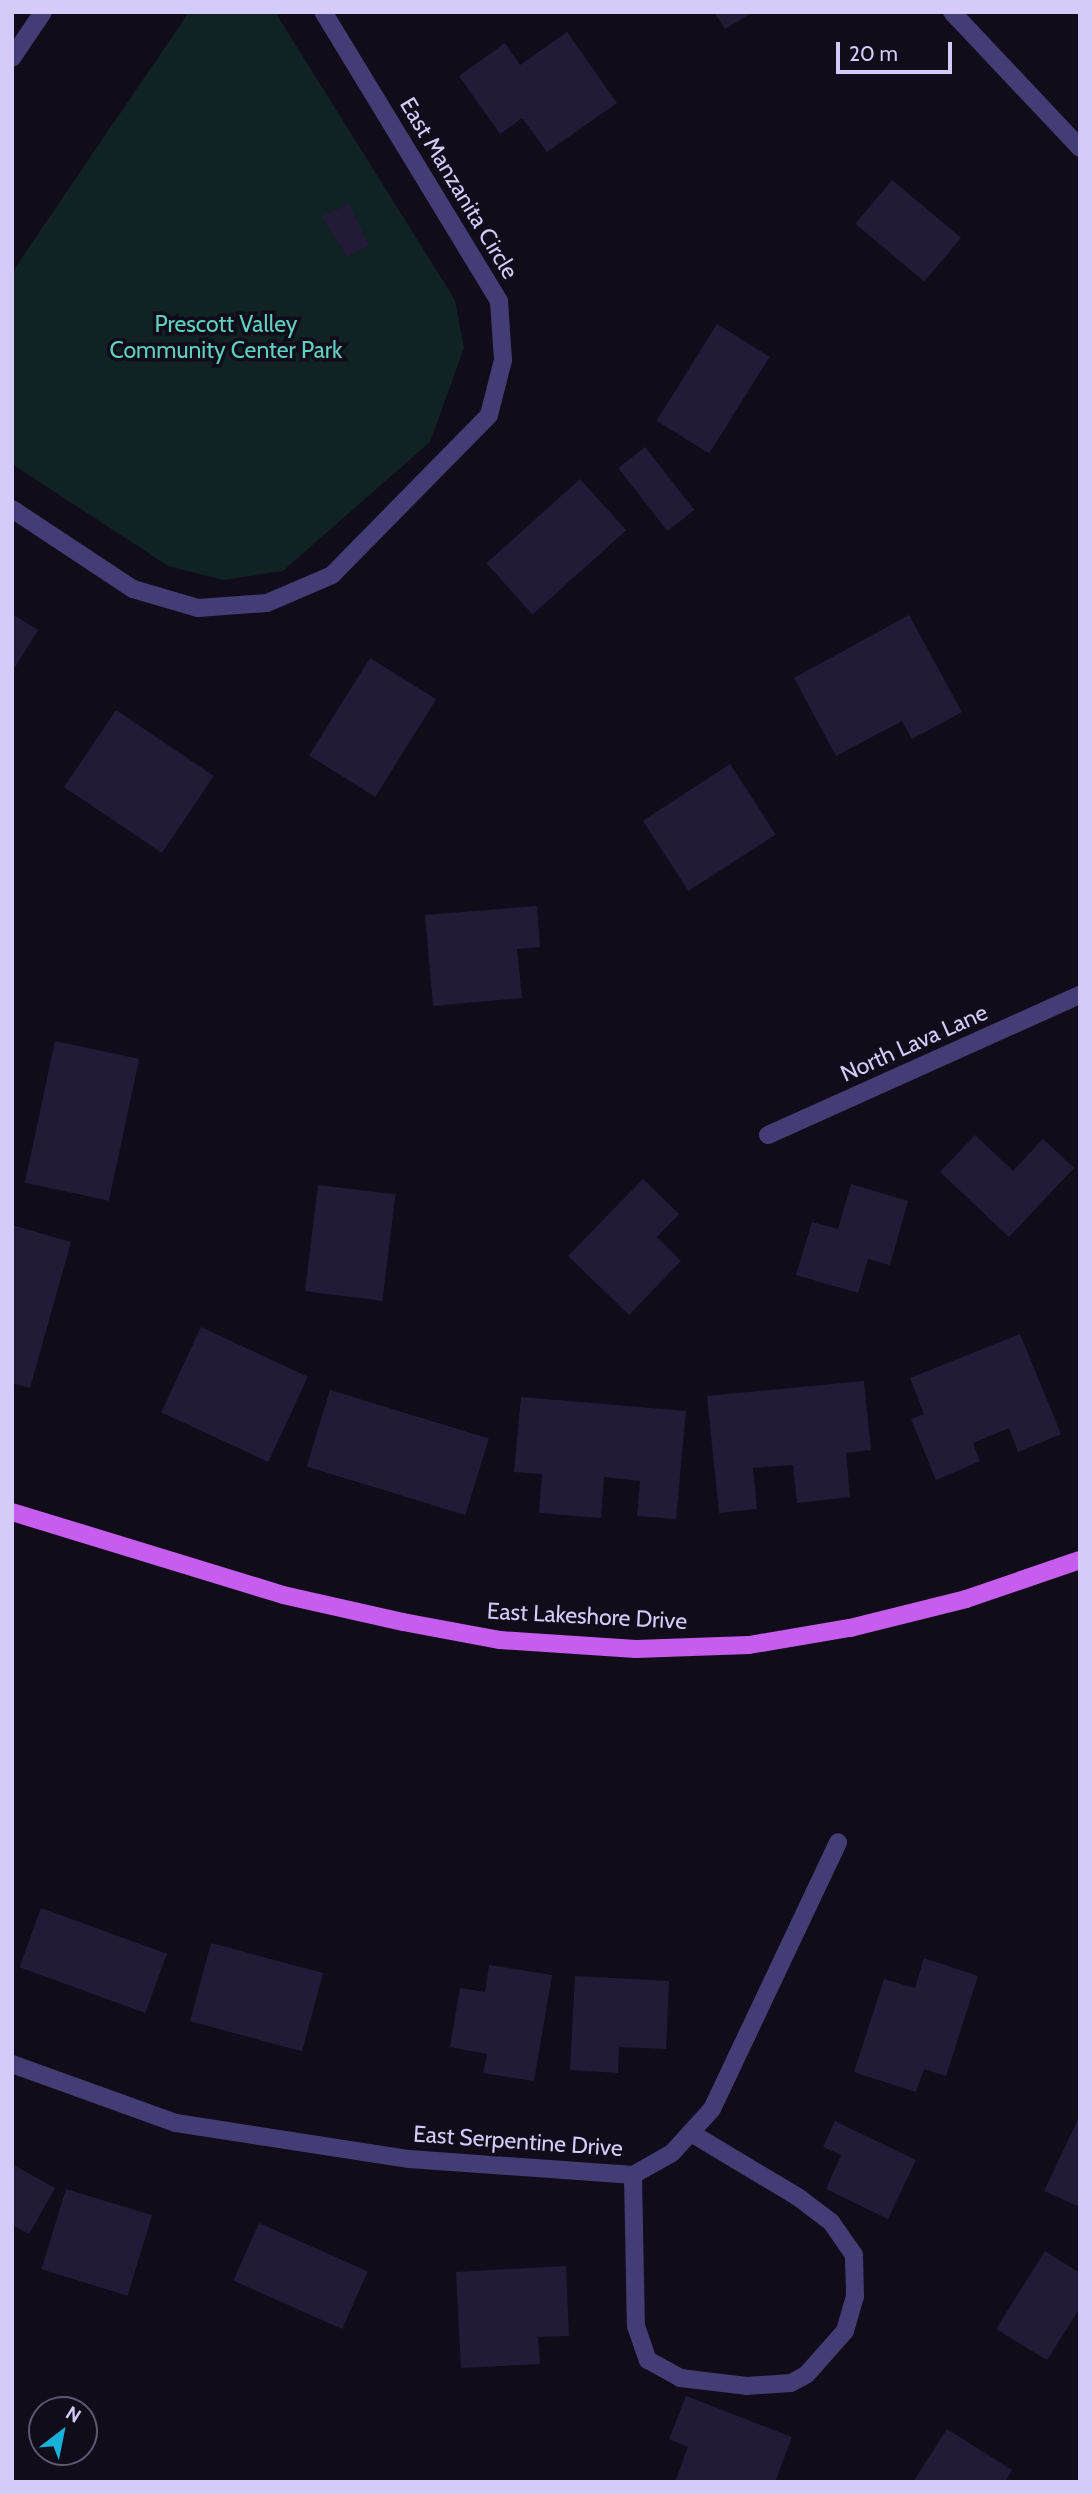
<!DOCTYPE html>
<style>
body{margin:0}
#map{position:relative;width:1092px;height:2494px;overflow:hidden;background:#100c1a;font-family:Cabin,sans-serif}
div>[style]{position:absolute}
.green>*{inset:0;background:#102223}
.building>*{inset:0;background:#231a38;transform-origin:0 0}
.minor>*{height:18px;margin:-9px;padding:0 9px;transform-origin:9px;border-radius:9px;background:#443c74}
.major>*{height:18px;margin:-9px;padding:0 9px;transform-origin:9px;border-radius:9px;background:#c65dee}
span{translate:-50% -50%;white-space:nowrap;text-align:center;line-height:1.15;-webkit-text-stroke:7px #100c1a;paint-order:stroke}
.street-label{font-size:23px;color:#d4cbf9}
.park-label{font-size:23px;color:#60d0bf}
.frame{position:absolute;inset:0;border:14px solid #d4cbf9;pointer-events:none}
.north{position:absolute;left:28px;top:2396px;width:70px;height:70px;box-sizing:border-box;background:#100c1a;border:2px solid #5e5873;border-radius:50%;rotate:32deg;font-size:19px;font-weight:700;line-height:28px;text-align:center;color:#d4cbf9}
.north::after{content:'';display:block;margin:auto;width:24px;height:32px;background:#17b2d9;clip-path:polygon(50% 0,100% 100%,50% 72%,0 100%)}
.scale{position:absolute;left:836px;top:42px;width:116px;height:32px;box-sizing:border-box;border:4px solid #d4cbf9;border-top:0;padding-left:9px;font-size:21px;line-height:24px;white-space:nowrap;color:#d4cbf9;-webkit-text-stroke:5px #100c1a;paint-order:stroke}
</style>
<div id="map">
<div class="green">
<i style="clip-path:polygon(189px 12px,275px 12px,455px 300px,464px 348px,430px 442px,283px 571px,223px 580px,168px 566px,12px 464px,12px 272px)"></i>
</div>
<div class="building">
<i style="clip-path:polygon(714px 12px,753px 12px,725px 29px)"></i>
<i style="clip-path:polygon(567px 32px,617px 103px,547px 152px,522px 118px,500px 134px,459px 76px,505px 43px,520px 65px)"></i>
<i style="left:892px;top:180px;width:90px;height:57px;rotate:40deg"></i>
<i style="clip-path:polygon(349px 204px,369px 245px,347px 257px,322px 216px)"></i>
<i style="left:717px;top:324px;width:62px;height:114px;rotate:32deg"></i>
<i style="left:645px;top:447px;width:80px;height:34px;rotate:52deg"></i>
<i style="left:580px;top:479px;width:69px;height:126px;rotate:48deg"></i>
<i style="clip-path:polygon(12px 614px,38px 630px,12px 672px)"></i>
<i style="clip-path:polygon(909px 615px,962px 712px,912px 739px,902px 721px,836px 756px,794px 678px)"></i>
<i style="left:370px;top:658px;width:78px;height:115px;rotate:32deg"></i>
<i style="left:116px;top:710px;width:118px;height:93px;rotate:34deg"></i>
<i style="left:730px;top:764px;width:84px;height:104px;rotate:57deg"></i>
<i style="clip-path:polygon(537px 906px,540px 947px,517px 949px,522px 998px,433px 1006px,425px 915px)"></i>
<i style="left:55px;top:1041px;width:86px;height:145px;rotate:12deg"></i>
<i style="clip-path:polygon(975px 1135px,1013px 1171px,1043px 1139px,1074px 1168px,1009px 1237px,940px 1172px)"></i>
<i style="clip-path:polygon(643px 1179px,679px 1214px,657px 1237px,681px 1261px,629px 1315px,568px 1256px)"></i>
<i style="clip-path:polygon(851px 1184px,908px 1201px,890px 1265px,868px 1259px,858px 1293px,796px 1275px,812px 1222px,838px 1229px)"></i>
<i style="left:318px;top:1185px;width:78px;height:107px;rotate:7deg"></i>
<i style="clip-path:polygon(12px 1225px,71px 1242px,30px 1388px,12px 1383px)"></i>
<i style="left:201px;top:1327px;width:118px;height:94px;rotate:25deg"></i>
<i style="clip-path:polygon(1020px 1334px,1061px 1434px,1018px 1452px,1009px 1428px,973px 1443px,980px 1461px,936px 1480px,911px 1419px,924px 1414px,910px 1378px)"></i>
<i style="clip-path:polygon(864px 1381px,871px 1450px,846px 1453px,850px 1497px,797px 1503px,793px 1465px,753px 1468px,757px 1509px,719px 1513px,707px 1396px)"></i>
<i style="left:330px;top:1390px;width:166px;height:80px;rotate:17deg"></i>
<i style="clip-path:polygon(521px 1397px,686px 1411px,676px 1519px,637px 1516px,640px 1481px,604px 1477px,601px 1518px,539px 1513px,542px 1474px,514px 1472px)"></i>
<i style="left:41px;top:1908px;width:134px;height:63px;rotate:20deg"></i>
<i style="left:211px;top:1943px;width:116px;height:81px;rotate:15deg"></i>
<i style="clip-path:polygon(924px 1958px,978px 1976px,946px 2076px,924px 2069px,916px 2092px,854px 2072px,884px 1979px,915px 1988px)"></i>
<i style="clip-path:polygon(489px 1965px,552px 1975px,534px 2081px,483px 2073px,487px 2054px,450px 2047px,460px 1988px,485px 1992px)"></i>
<i style="clip-path:polygon(575px 1976px,669px 1981px,666px 2049px,619px 2047px,618px 2073px,570px 2070px)"></i>
<i style="clip-path:polygon(1080px 2115px,1080px 2207px,1044px 2191px)"></i>
<i style="clip-path:polygon(835px 2121px,916px 2160px,888px 2219px,826px 2189px,841px 2155px,823px 2147px)"></i>
<i style="clip-path:polygon(12px 2164px,55px 2188px,29px 2234px,12px 2225px)"></i>
<i style="left:66px;top:2189px;width:90px;height:84px;rotate:17deg"></i>
<i style="left:259px;top:2223px;width:119px;height:63px;rotate:24deg"></i>
<i style="clip-path:polygon(1045px 2251px,1080px 2273px,1080px 2308px,1047px 2360px,996px 2329px)"></i>
<i style="clip-path:polygon(566px 2266px,569px 2336px,538px 2337px,540px 2364px,461px 2368px,456px 2272px)"></i>
<i style="clip-path:polygon(686px 2396px,792px 2437px,775px 2482px,675px 2482px,688px 2447px,669px 2439px)"></i>
<i style="clip-path:polygon(947px 2429px,1012px 2470px,1005px 2482px,913px 2482px)"></i>
</div>
<div class="minor">
<i style="left:952px;top:12px;width:187px;rotate:46.7deg"></i>
<i style="left:12px;top:58px;width:55px;rotate:-56deg"></i>
<i style="left:12px;top:509px;width:145px;rotate:33.5deg"></i>
<i style="left:133px;top:589px;width:68px;rotate:16.3deg"></i>
<i style="left:198px;top:608px;width:69px;rotate:-4.1deg"></i>
<i style="left:267px;top:603px;width:71px;rotate:-23.3deg"></i>
<i style="left:332px;top:575px;width:224px;rotate:-45.5deg"></i>
<i style="left:489px;top:415px;width:57px;rotate:-75.7deg"></i>
<i style="left:503px;top:360px;width:59px;rotate:-93.9deg"></i>
<i style="left:499px;top:301px;width:338px;rotate:-121.3deg"></i>
<i style="left:768px;top:1135px;width:342px;rotate:-24.2deg"></i>
<i style="left:12px;top:2064px;width:174px;rotate:19.8deg"></i>
<i style="left:176px;top:2123px;width:236px;rotate:8.8deg"></i>
<i style="left:409px;top:2159px;width:225px;rotate:4.1deg"></i>
<i style="left:633px;top:2175px;width:45px;rotate:-29.4deg"></i>
<i style="left:672px;top:2153px;width:59px;rotate:-47.7deg"></i>
<i style="left:712px;top:2109px;width:295px;rotate:-64.7deg"></i>
<i style="left:633px;top:2175px;width:151px;rotate:88.9deg"></i>
<i style="left:636px;top:2326px;width:36px;rotate:71deg"></i>
<i style="left:648px;top:2360px;width:37px;rotate:29deg"></i>
<i style="left:680px;top:2378px;width:67px;rotate:6.8deg"></i>
<i style="left:747px;top:2386px;width:44px;rotate:-3.9deg"></i>
<i style="left:791px;top:2383px;width:18px;rotate:-29deg"></i>
<i style="left:807px;top:2374px;width:57px;rotate:-48.5deg"></i>
<i style="left:845px;top:2331px;width:35px;rotate:-74deg"></i>
<i style="left:855px;top:2297px;width:42px;rotate:-91.4deg"></i>
<i style="left:854px;top:2255px;width:40px;rotate:-124.9deg"></i>
<i style="left:831px;top:2222px;width:41px;rotate:-142.9deg"></i>
<i style="left:798px;top:2197px;width:125px;rotate:-149.1deg"></i>
</div>
<div class="major">
<i style="left:12px;top:1512px;width:283px;rotate:17deg"></i>
<i style="left:283px;top:1595px;width:123px;rotate:12.7deg"></i>
<i style="left:403px;top:1622px;width:99px;rotate:10.5deg"></i>
<i style="left:500px;top:1640px;width:136px;rotate:3.8deg"></i>
<i style="left:636px;top:1649px;width:113px;rotate:-2deg"></i>
<i style="left:749px;top:1645px;width:102px;rotate:-9.6deg"></i>
<i style="left:850px;top:1628px;width:120px;rotate:-14deg"></i>
<i style="left:966px;top:1599px;width:120px;rotate:-18.9deg"></i>
</div>
<div class="street-label">
<span style="left:459px;top:188px;rotate:59deg">East Manzanita Circle</span>
<span style="left:914px;top:1043px;rotate:-24deg">North Lava Lane</span>
<span style="left:587px;top:1616px;rotate:3deg">East Lakeshore Drive</span>
<span style="left:518px;top:2141px;rotate:4deg">East Serpentine Drive</span>
</div>
<div class="park-label">
<span style="left:226px;top:337px">Prescott Valley<br>Community Center Park</span>
</div>
<div class="frame"></div>
<div class="north">N</div>
<div class="scale">20 m</div>
</div>
